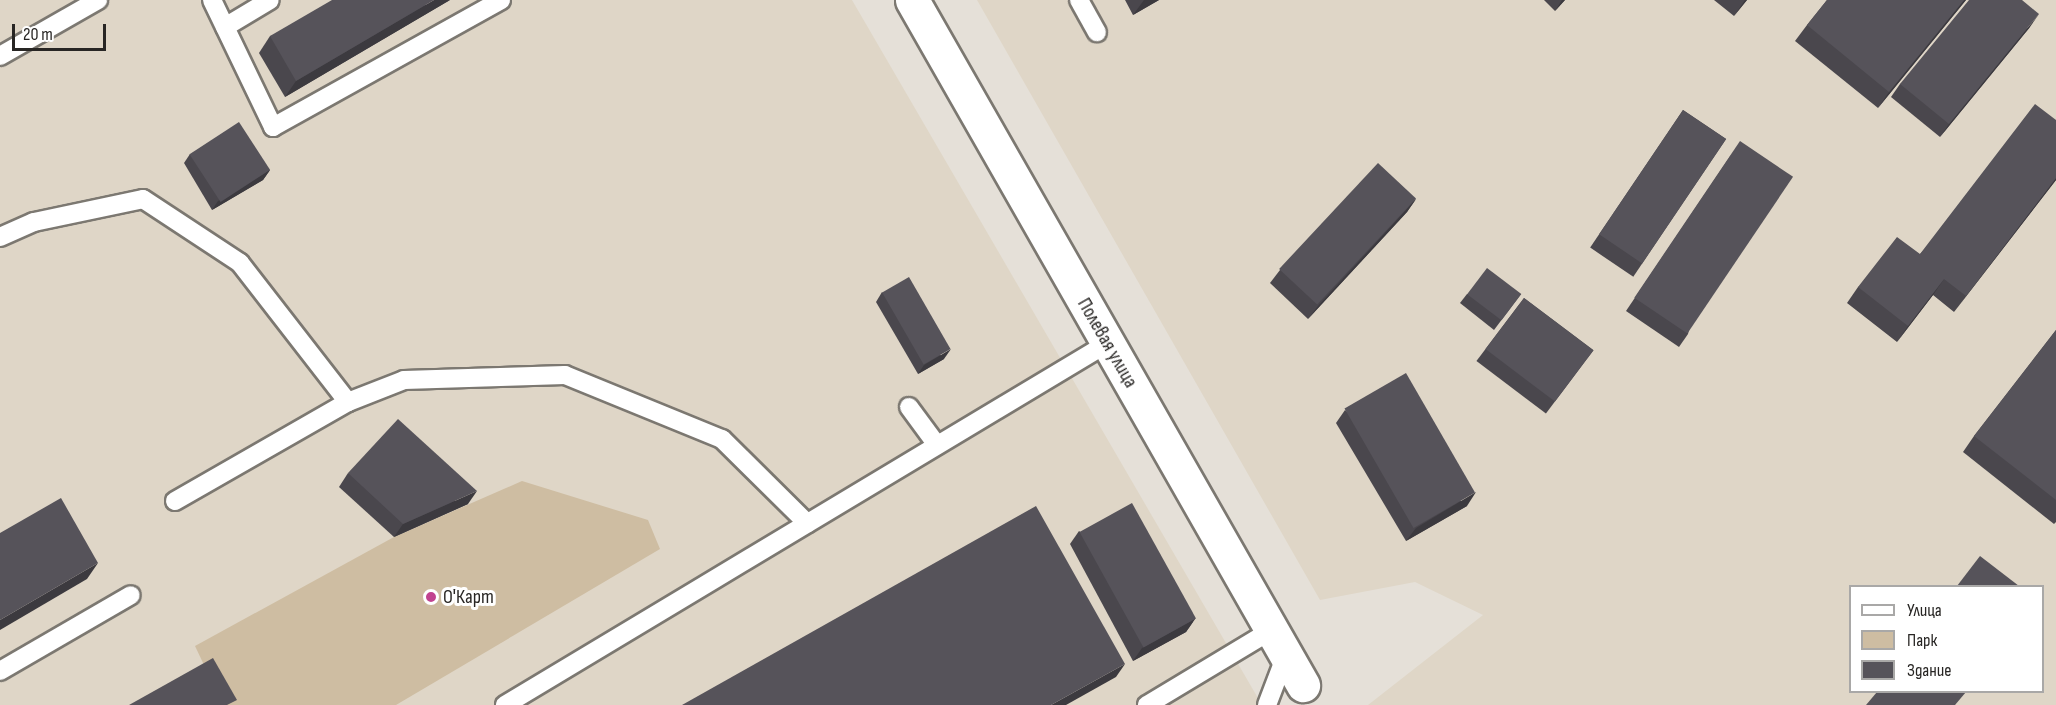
<!DOCTYPE html>
<meta charset="utf-8">
<style>
body{margin:0}
#map{position:relative;width:2056px;height:705px;overflow:hidden;background:#e5e0d8;font-family:"Sofia Sans Condensed",sans-serif}
div>[style]{position:absolute}
.built>*{inset:0;background:#dfd6c7}
.green>*{inset:0;background:#cebda2}
.roads{filter:drop-shadow(2px 0 #7c7871) drop-shadow(-2px 0 #7c7871) drop-shadow(0 2px #7c7871) drop-shadow(0 -2px #7c7871)}
.service>*{height:18px;margin:-9px;padding:0 9px;transform-origin:9px;border-radius:9px;background:#fff}
.minor>*{height:33px;margin:-16.5px;padding:0 16.5px;transform-origin:16.5px;border-radius:16.5px;background:#fff}
.wall>*{inset:0;background:#4a474d;transform-origin:0 0}
.shaded-wall>*{inset:0;background:#3c3a3f}
.building>*{inset:0;background:#56535a;transform-origin:0 0}
.dots>*{width:16px;height:16px;translate:-50% -50%;box-sizing:border-box;border:3px solid #fff;border-radius:50%}
span{translate:-50% -50%;white-space:nowrap;text-align:center;line-height:1.15;-webkit-text-stroke:6px #fff;paint-order:stroke}
.street-label{font-size:20px;color:#282624}
.poi-label{font-size:20px;color:#282624}
.left{translate:0 -50%;text-align:left}
.legend{position:absolute;left:1849px;top:585px;width:195px;height:108px;box-sizing:border-box;background:#fff;border:2px solid #a9a8a7;margin:0;padding:8px 10px;list-style:none;font-size:18px;color:#282624}
.legend li{display:flex;align-items:center;gap:12px;height:30px}
.legend b{width:30px;border:2px solid #a9a8a7}
.scale{position:absolute;left:12px;top:24px;width:94px;height:27px;box-sizing:border-box;border:3px solid #282624;border-top:0;padding-left:8px;font-size:18px;line-height:21px;white-space:nowrap;color:#282624;-webkit-text-stroke:4px #fff;paint-order:stroke}
</style>
<div id="map">
<div class="built">
<i style="clip-path:polygon(0 0,852px 0,1262px 705px,0 705px)"></i>
<i style="clip-path:polygon(evenodd,977px 0,2056px 0,2056px 705px,1368px 705px,1483px 615px,1415px 582px,1320px 600px,977px 0,1850px 586px,2042px 586px,2042px 692px,1850px 692px,1850px 586px)"></i>
</div>
<div class="green">
<i style="clip-path:polygon(522px 481px,648px 520px,660px 549px,396px 705px,223px 705px,195px 646px,394px 537px)"></i>
</div>
<div class="roads">
<div class="service">
<i style="left:212px;top:0;width:141px;rotate:64.3deg"></i>
<i style="left:273px;top:127px;width:261px;rotate:-29.1deg"></i>
<i style="left:1079px;top:0;width:37px;rotate:61deg"></i>
<i style="left:225px;top:27px;width:52px;rotate:-31deg"></i>
<i style="left:0;top:56px;width:113px;rotate:-29.7deg"></i>
<i style="left:0;top:237px;width:37px;rotate:-24deg"></i>
<i style="left:34px;top:222px;width:111px;rotate:-11.9deg"></i>
<i style="left:143px;top:199px;width:116px;rotate:33.4deg"></i>
<i style="left:240px;top:263px;width:176px;rotate:52.2deg"></i>
<i style="left:909px;top:407px;width:47px;rotate:53.6deg"></i>
<i style="left:175px;top:501px;width:199px;rotate:-29.8deg"></i>
<i style="left:348px;top:402px;width:60px;rotate:-21.4deg"></i>
<i style="left:404px;top:380px;width:161px;rotate:-1.8deg"></i>
<i style="left:565px;top:375px;width:170px;rotate:22.2deg"></i>
<i style="left:722px;top:439px;width:120px;rotate:44.7deg"></i>
<i style="left:0;top:671px;width:151px;rotate:-30.1deg"></i>
<i style="left:505px;top:705px;width:703px;rotate:-30.98deg"></i>
<i style="left:1147px;top:705px;width:146px;rotate:-31deg"></i>
<i style="left:1267px;top:705px;width:53px;rotate:-69.2deg"></i>
</div>
<div class="minor">
<i style="left:912px;top:0;width:789px;rotate:60.28deg"></i>
</div>
</div>
<div class="wall">
<i style="clip-path:polygon(450px 0,285px 97px,259px 53px,270px 36px)"></i>
<i style="clip-path:polygon(1125px 0,1159px 0,1133px 15px)"></i>
<i style="clip-path:polygon(1544px 0,1565px 0,1555px 11px)"></i>
<i style="clip-path:polygon(1714px 0,1747px 0,1734px 16px)"></i>
<i style="clip-path:polygon(1827px 0,1966px 0,1878px 108px,1795px 41px,1807px 25px)"></i>
<i style="clip-path:polygon(2030px 27px,1940px 137px,1891px 97px,1900px 84px)"></i>
<i style="left:1683px;top:110px;width:52px;height:166px;rotate:34deg"></i>
<i style="clip-path:polygon(2056px 120px,2056px 180px,1954px 312px,1933px 295px,1897px 342px,1847px 303px,1858px 287px,1920px 254px)"></i>
<i style="clip-path:polygon(190px 154px,270px 170px,263px 180px,212px 210px,184px 163px)"></i>
<i style="clip-path:polygon(1731px 155px,1688px 334px,1679px 347px,1626px 311px)"></i>
<i style="clip-path:polygon(1416px 199px,1407px 212px,1308px 319px,1270px 283px,1280px 270px)"></i>
<i style="clip-path:polygon(882px 292px,944px 359px,918px 374px,876px 302px)"></i>
<i style="clip-path:polygon(1467px 294px,1521px 294px,1494px 330px,1460px 303px)"></i>
<i style="left:1524px;top:298px;width:87px;height:79px;rotate:37deg"></i>
<i style="clip-path:polygon(2056px 330px,2056px 522px,2054px 524px,1963px 452px,1974px 436px)"></i>
<i style="clip-path:polygon(1345px 410px,1467px 506px,1406px 541px,1336px 423px)"></i>
<i style="clip-path:polygon(348px 473px,468px 504px,394px 537px,339px 487px)"></i>
<i style="clip-path:polygon(1079px 531px,1195px 619px,1186px 632px,1133px 661px,1070px 544px)"></i>
</div>
<div class="shaded-wall">
<i style="clip-path:polygon(434px 0,450px 0,285px 97px,296px 81px)"></i>
<i style="clip-path:polygon(1144px 0,1159px 0,1133px 15px)"></i>
<i style="clip-path:polygon(1562px 0,1565px 0,1555px 11px)"></i>
<i style="clip-path:polygon(1745px 0,1747px 0,1734px 16px)"></i>
<i style="clip-path:polygon(1964px 0,1966px 0,1878px 108px,1889px 92px)"></i>
<i style="clip-path:polygon(2039px 14px,2030px 27px,1940px 137px,1949px 124px)"></i>
<i style="clip-path:polygon(270px 170px,263px 180px,212px 210px,218px 201px)"></i>
<i style="clip-path:polygon(2056px 178px,2056px 180px,1954px 312px,1966px 296px)"></i>
<i style="clip-path:polygon(1416px 199px,1407px 212px,1308px 319px,1318px 306px)"></i>
<i style="clip-path:polygon(1944px 279px,1933px 295px,1897px 342px,1908px 326px)"></i>
<i style="clip-path:polygon(951px 349px,944px 359px,918px 374px,924px 365px)"></i>
<i style="clip-path:polygon(477px 491px,468px 504px,394px 537px,403px 524px)"></i>
<i style="clip-path:polygon(1476px 492px,1467px 506px,1406px 541px,1416px 528px)"></i>
<i style="clip-path:polygon(98px 563px,87px 579px,0 630px,0 620px)"></i>
<i style="clip-path:polygon(1195px 619px,1186px 632px,1133px 661px,1142px 648px)"></i>
<i style="clip-path:polygon(1125px 664px,1116px 677px,1066px 705px,1051px 705px)"></i>
</div>
<div class="building">
<i style="clip-path:polygon(332px 0,434px 0,296px 81px,270px 36px)"></i>
<i style="clip-path:polygon(1827px 0,1964px 0,1889px 92px,1807px 25px)"></i>
<i style="clip-path:polygon(1969px 0,2022px 0,2039px 14px,1949px 124px,1900px 84px)"></i>
<i style="clip-path:polygon(2035px 104px,2056px 120px,2056px 178px,1966px 296px,1944px 279px,1908px 326px,1858px 287px,1897px 237px,1920px 254px)"></i>
<i style="left:1683px;top:110px;width:52px;height:150px;rotate:34deg"></i>
<i style="left:239px;top:122px;width:57px;height:59px;rotate:57deg"></i>
<i style="left:1740px;top:141px;width:64px;height:189px;rotate:34deg"></i>
<i style="left:1378px;top:163px;width:52px;height:145px;rotate:43deg"></i>
<i style="left:1487px;top:268px;width:43px;height:33px;rotate:37deg"></i>
<i style="left:909px;top:277px;width:83px;height:31px;rotate:60deg"></i>
<i style="left:1524px;top:298px;width:87px;height:64px;rotate:37deg"></i>
<i style="clip-path:polygon(2056px 330px,2056px 500px,1974px 436px)"></i>
<i style="left:1406px;top:373px;width:138px;height:71px;rotate:60deg"></i>
<i style="clip-path:polygon(398px 419px,477px 491px,403px 524px,348px 473px)"></i>
<i style="clip-path:polygon(61px 498px,98px 563px,0 620px,0 533px)"></i>
<i style="left:1132px;top:503px;width:132px;height:60px;rotate:61deg"></i>
<i style="clip-path:polygon(1036px 506px,1125px 664px,1051px 705px,682px 705px)"></i>
<i style="clip-path:polygon(1980px 556px,2019px 586px,1957px 586px)"></i>
<i style="clip-path:polygon(213px 658px,237px 700px,227px 705px,129px 705px)"></i>
<i style="clip-path:polygon(1877px 692px,1966px 692px,1955px 705px,1866px 705px)"></i>
</div>
<div class="dots">
<i style="left:431px;top:597px;background:#c14390"></i>
</div>
<div class="street-label">
<span style="left:1107px;top:343px;rotate:60deg">Полевая улица</span>
</div>
<div class="poi-label">
<span class="left" style="left:443px;top:597px">О'Карт</span>
</div>
<ul class="legend">
<li><b style="height:8px;background:#fff"></b>Улица</li>
<li><b style="height:16px;background:#cebda2"></b>Парк</li>
<li><b style="height:16px;background:#56535a"></b>Здание</li>
</ul>
<div class="scale">20 m</div>
</div>
